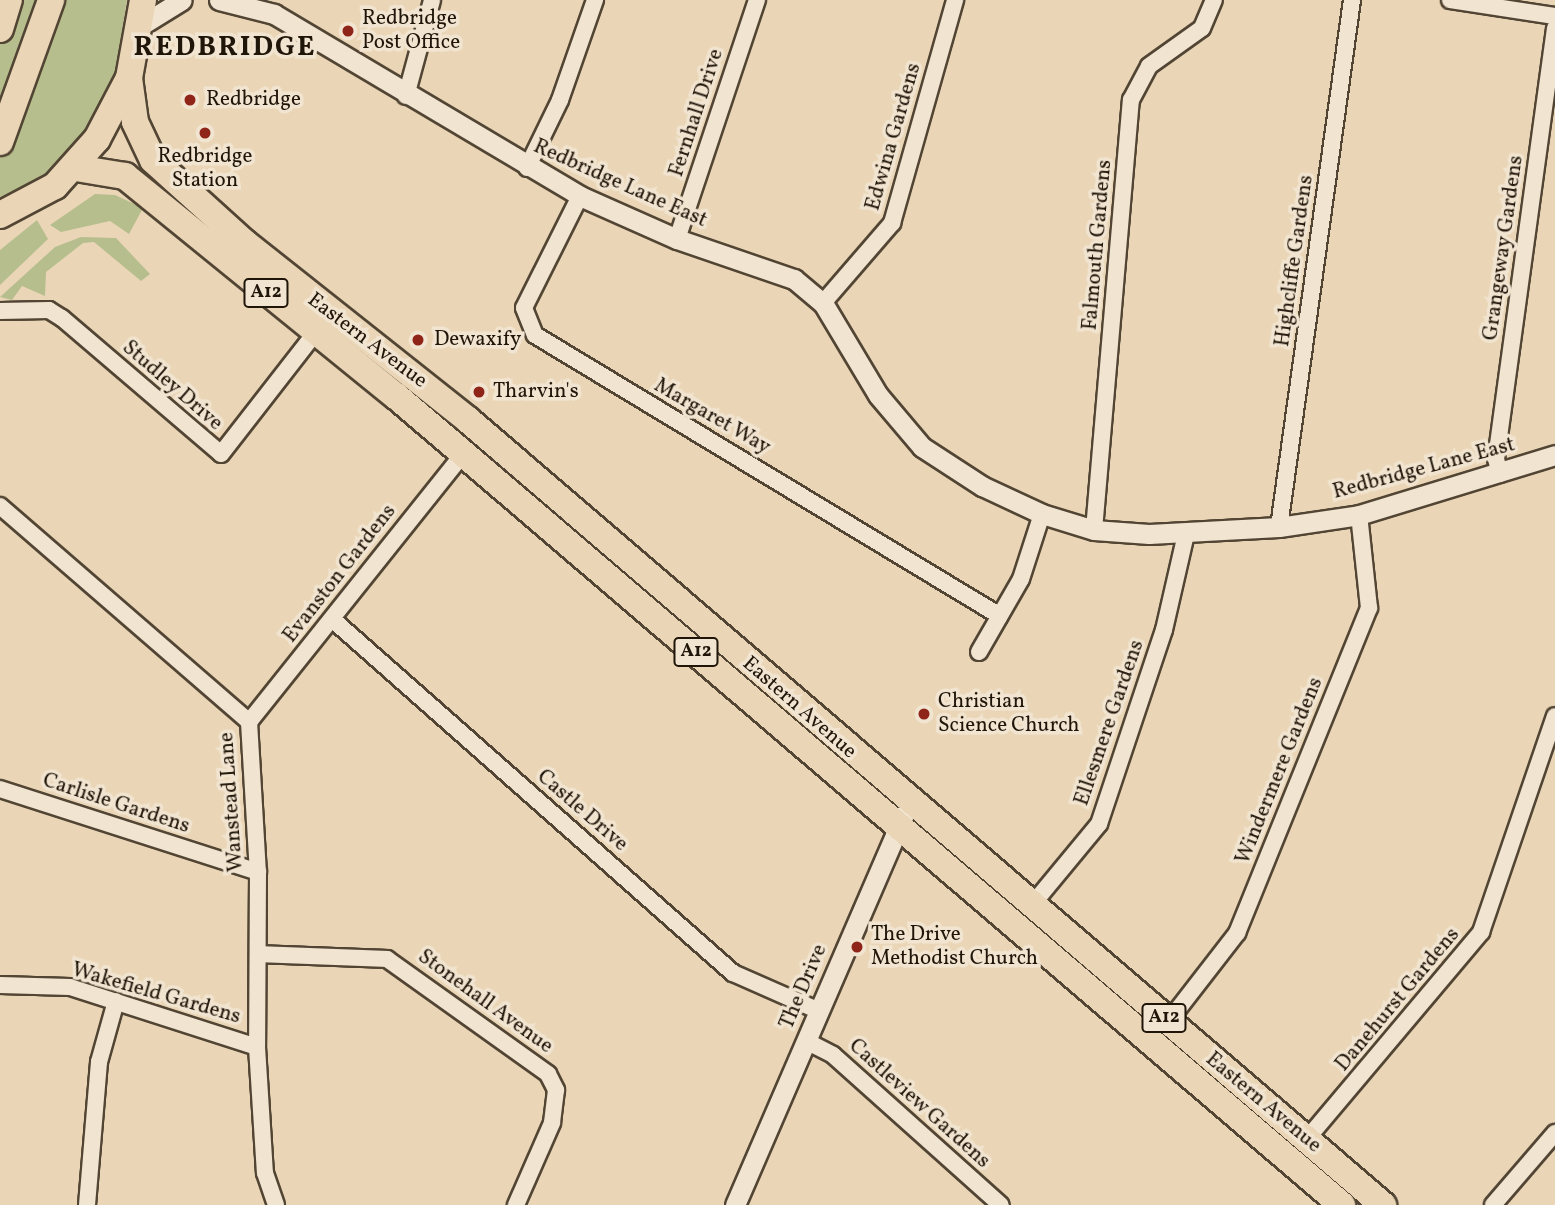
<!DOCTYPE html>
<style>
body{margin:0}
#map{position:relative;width:1555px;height:1205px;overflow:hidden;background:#ead6b6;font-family:Vollkorn,serif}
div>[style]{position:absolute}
.green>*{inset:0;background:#b7be8d}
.roads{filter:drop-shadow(2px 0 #524534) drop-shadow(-2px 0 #524534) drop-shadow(0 2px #524534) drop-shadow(0 -2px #524534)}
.minor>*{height:16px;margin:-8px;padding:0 8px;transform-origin:8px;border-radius:8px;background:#f1e4d0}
.tertiary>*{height:19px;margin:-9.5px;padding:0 9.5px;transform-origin:9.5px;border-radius:9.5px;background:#f1e4d0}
.trunk>*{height:26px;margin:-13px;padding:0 13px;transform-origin:13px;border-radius:13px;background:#ead6b6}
.dots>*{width:19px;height:19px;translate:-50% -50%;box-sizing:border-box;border:4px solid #f1e4d0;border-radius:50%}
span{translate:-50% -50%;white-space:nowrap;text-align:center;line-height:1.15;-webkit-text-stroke:7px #f1e4d0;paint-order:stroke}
.shield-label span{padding:2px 5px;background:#f1e4d0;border:2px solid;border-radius:5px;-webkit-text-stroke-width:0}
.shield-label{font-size:19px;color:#1f1509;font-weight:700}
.poi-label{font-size:21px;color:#1f1509}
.left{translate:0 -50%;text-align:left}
.street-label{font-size:21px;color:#1f1509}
.district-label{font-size:28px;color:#1f1509;font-weight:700;letter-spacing:2px}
</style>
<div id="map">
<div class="green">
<i style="clip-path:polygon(0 0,127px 0,113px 87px,96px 122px,46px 175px,0 197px)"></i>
<i style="clip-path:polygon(95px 194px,115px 195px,143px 208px,129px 234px,110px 221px,61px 232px,50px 225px)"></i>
<i style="clip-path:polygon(37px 220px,48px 239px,0 285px,0 250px)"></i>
<i style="clip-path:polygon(81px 237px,116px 238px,150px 274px,141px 281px,94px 242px,83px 243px,46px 272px,45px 296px,22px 286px,12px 300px,0 297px,55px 247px)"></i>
<i style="clip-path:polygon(511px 465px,898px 806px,900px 811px,503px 474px)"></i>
</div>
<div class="roads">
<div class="minor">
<i style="left:1450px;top:0;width:106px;rotate:8.7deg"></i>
<i style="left:406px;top:96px;width:99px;rotate:-74.8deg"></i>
<i style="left:527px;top:168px;width:76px;rotate:-64.1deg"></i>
<i style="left:560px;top:100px;width:106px;rotate:-70.7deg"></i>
<i style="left:580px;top:196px;width:125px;rotate:116.6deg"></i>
<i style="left:524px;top:308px;width:29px;rotate:68deg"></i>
<i style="left:535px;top:335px;width:543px;rotate:31.14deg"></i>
<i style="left:677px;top:239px;width:252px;rotate:-71.5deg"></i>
<i style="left:823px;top:303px;width:106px;rotate:-49.2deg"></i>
<i style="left:892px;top:223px;width:232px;rotate:-74.2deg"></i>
<i style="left:0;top:311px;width:49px;rotate:-1.2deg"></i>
<i style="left:49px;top:310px;width:15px;rotate:32deg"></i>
<i style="left:62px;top:318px;width:209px;rotate:40.5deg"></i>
<i style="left:221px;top:454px;width:161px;rotate:-52.1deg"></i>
<i style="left:1500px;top:474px;width:16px;rotate:-105deg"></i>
<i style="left:1496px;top:459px;width:435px;rotate:-82.2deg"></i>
<i style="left:0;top:506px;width:330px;rotate:40.9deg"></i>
<i style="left:249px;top:722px;width:150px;rotate:86.6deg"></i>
<i style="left:258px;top:872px;width:175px;rotate:90.3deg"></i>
<i style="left:257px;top:1047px;width:126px;rotate:86.4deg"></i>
<i style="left:265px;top:1173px;width:34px;rotate:71deg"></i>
<i style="left:1279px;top:527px;width:532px;rotate:-82.11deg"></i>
<i style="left:1094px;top:530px;width:432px;rotate:-85.1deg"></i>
<i style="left:1131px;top:100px;width:38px;rotate:-62deg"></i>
<i style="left:1149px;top:66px;width:65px;rotate:-35.6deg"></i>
<i style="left:1202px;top:28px;width:30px;rotate:-67deg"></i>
<i style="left:332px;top:619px;width:535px;rotate:41.44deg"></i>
<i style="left:733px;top:973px;width:94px;rotate:23.8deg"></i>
<i style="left:979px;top:652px;width:84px;rotate:-60.1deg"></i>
<i style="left:1021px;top:579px;width:68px;rotate:-72.1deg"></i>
<i style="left:249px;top:722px;width:344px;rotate:-51.4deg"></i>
<i style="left:0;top:789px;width:271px;rotate:17.8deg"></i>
<i style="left:1032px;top:905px;width:105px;rotate:-50.4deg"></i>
<i style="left:1099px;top:824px;width:205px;rotate:-71.5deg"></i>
<i style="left:1164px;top:630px;width:98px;rotate:-77.1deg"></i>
<i style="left:258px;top:954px;width:129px;rotate:2.2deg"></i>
<i style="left:387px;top:959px;width:198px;rotate:35.5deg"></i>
<i style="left:548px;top:1074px;width:18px;rotate:63deg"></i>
<i style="left:556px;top:1090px;width:33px;rotate:97deg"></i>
<i style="left:552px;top:1123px;width:90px;rotate:113.7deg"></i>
<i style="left:0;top:985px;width:70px;rotate:1.6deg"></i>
<i style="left:70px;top:987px;width:196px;rotate:17.8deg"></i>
<i style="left:1168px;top:1022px;width:113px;rotate:-52.2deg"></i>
<i style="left:1237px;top:933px;width:351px;rotate:-67.9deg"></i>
<i style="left:1369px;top:608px;width:94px;rotate:-96.1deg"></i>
<i style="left:806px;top:1041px;width:30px;rotate:27deg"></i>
<i style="left:833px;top:1055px;width:225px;rotate:41.8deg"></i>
<i style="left:1306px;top:1140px;width:272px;rotate:-49.9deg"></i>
<i style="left:1481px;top:932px;width:228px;rotate:-71.1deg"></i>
<i style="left:87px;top:1205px;width:144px;rotate:-85.2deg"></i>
<i style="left:99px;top:1062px;width:63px;rotate:-74.4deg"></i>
<i style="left:1493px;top:1205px;width:95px;rotate:-49.3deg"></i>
</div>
<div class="tertiary">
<i style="left:219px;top:0;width:57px;rotate:14.3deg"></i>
<i style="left:274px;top:14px;width:356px;rotate:30.7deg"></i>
<i style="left:580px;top:196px;width:106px;rotate:23.9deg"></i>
<i style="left:677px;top:239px;width:124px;rotate:18.9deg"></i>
<i style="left:794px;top:279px;width:38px;rotate:40deg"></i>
<i style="left:823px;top:303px;width:107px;rotate:59.1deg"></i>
<i style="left:878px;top:395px;width:68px;rotate:49.8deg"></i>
<i style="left:922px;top:447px;width:72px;rotate:33deg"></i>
<i style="left:982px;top:486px;width:66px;rotate:25deg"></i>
<i style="left:1042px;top:514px;width:54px;rotate:17.1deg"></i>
<i style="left:1094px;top:530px;width:55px;rotate:4.2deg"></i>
<i style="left:1149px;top:534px;width:130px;rotate:-3.1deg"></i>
<i style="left:1279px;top:527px;width:81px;rotate:-8.5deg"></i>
<i style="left:1359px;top:515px;width:205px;rotate:-17deg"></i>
<i style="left:140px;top:26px;width:49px;rotate:-31.8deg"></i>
<i style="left:735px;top:1205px;width:425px;rotate:-66.6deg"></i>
</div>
<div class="trunk">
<i style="left:0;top:29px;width:30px;rotate:-73deg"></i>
<i style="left:129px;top:78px;width:44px;rotate:82.2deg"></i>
<i style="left:135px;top:122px;width:42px;rotate:64.7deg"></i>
<i style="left:153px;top:160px;width:124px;rotate:42.1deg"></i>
<i style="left:245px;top:243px;width:285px;rotate:38.4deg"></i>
<i style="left:468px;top:420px;width:1206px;rotate:40.63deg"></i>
<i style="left:0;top:142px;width:151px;rotate:-70.2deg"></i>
<i style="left:76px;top:168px;width:50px;rotate:9.3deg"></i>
<i style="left:125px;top:176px;width:349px;rotate:39.1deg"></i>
<i style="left:396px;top:396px;width:1245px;rotate:40.54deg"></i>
<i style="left:0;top:215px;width:62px;rotate:-27.8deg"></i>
<i style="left:55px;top:186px;width:63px;rotate:-48.2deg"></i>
<i style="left:97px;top:139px;width:69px;rotate:-62.3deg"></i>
<i style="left:129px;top:78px;width:79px;rotate:-79.8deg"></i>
</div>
</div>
<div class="dots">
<i style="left:348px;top:31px;background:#8f2418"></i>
<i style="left:190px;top:100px;background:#8f2418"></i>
<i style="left:205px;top:133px;background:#8f2418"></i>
<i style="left:418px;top:340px;background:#8f2418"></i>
<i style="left:479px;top:392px;background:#8f2418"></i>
<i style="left:924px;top:714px;background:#8f2418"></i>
<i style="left:857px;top:947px;background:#8f2418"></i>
</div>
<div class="shield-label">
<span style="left:266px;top:293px">A12</span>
<span style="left:696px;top:652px">A12</span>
<span style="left:1164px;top:1018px">A12</span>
</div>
<div class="poi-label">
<span class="left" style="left:362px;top:31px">Redbridge<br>Post Office</span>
<span class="left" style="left:206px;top:100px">Redbridge</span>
<span style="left:205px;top:169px">Redbridge<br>Station</span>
<span class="left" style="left:434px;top:340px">Dewaxify</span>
<span class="left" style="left:493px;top:392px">Tharvin's</span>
<span class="left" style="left:938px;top:714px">Christian<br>Science Church</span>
<span class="left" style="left:871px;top:947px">The Drive<br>Methodist Church</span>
</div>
<div class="street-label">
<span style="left:697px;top:113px;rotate:-72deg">Fernhall Drive</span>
<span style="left:894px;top:137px;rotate:-74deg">Edwina Gardens</span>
<span style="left:620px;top:184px;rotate:24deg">Redbridge Lane East</span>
<span style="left:1098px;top:245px;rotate:-85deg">Falmouth Gardens</span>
<span style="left:1504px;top:248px;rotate:-82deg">Grangeway Gardens</span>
<span style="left:1295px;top:261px;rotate:-82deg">Highcliffe Gardens</span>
<span style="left:367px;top:341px;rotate:37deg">Eastern Avenue</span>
<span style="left:172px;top:386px;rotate:41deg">Studley Drive</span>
<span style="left:712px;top:417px;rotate:30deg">Margaret Way</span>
<span style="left:1424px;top:469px;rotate:-15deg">Redbridge Lane East</span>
<span style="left:340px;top:574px;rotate:-52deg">Evanston Gardens</span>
<span style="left:799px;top:708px;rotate:41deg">Eastern Avenue</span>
<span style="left:1110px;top:723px;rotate:-71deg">Ellesmere Gardens</span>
<span style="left:1280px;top:771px;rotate:-68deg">Windermere Gardens</span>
<span style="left:232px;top:802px;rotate:-94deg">Wanstead Lane</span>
<span style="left:116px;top:804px;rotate:18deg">Carlisle Gardens</span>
<span style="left:582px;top:811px;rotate:41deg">Castle Drive</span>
<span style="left:804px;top:987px;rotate:-67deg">The Drive</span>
<span style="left:156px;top:994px;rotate:16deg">Wakefield Gardens</span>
<span style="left:1398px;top:1000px;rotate:-50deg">Danehurst Gardens</span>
<span style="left:485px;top:1002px;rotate:36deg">Stonehall Avenue</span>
<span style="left:1263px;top:1103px;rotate:40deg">Eastern Avenue</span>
<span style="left:919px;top:1104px;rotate:42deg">Castleview Gardens</span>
</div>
<div class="district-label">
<span style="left:225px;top:48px">REDBRIDGE</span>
</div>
</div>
